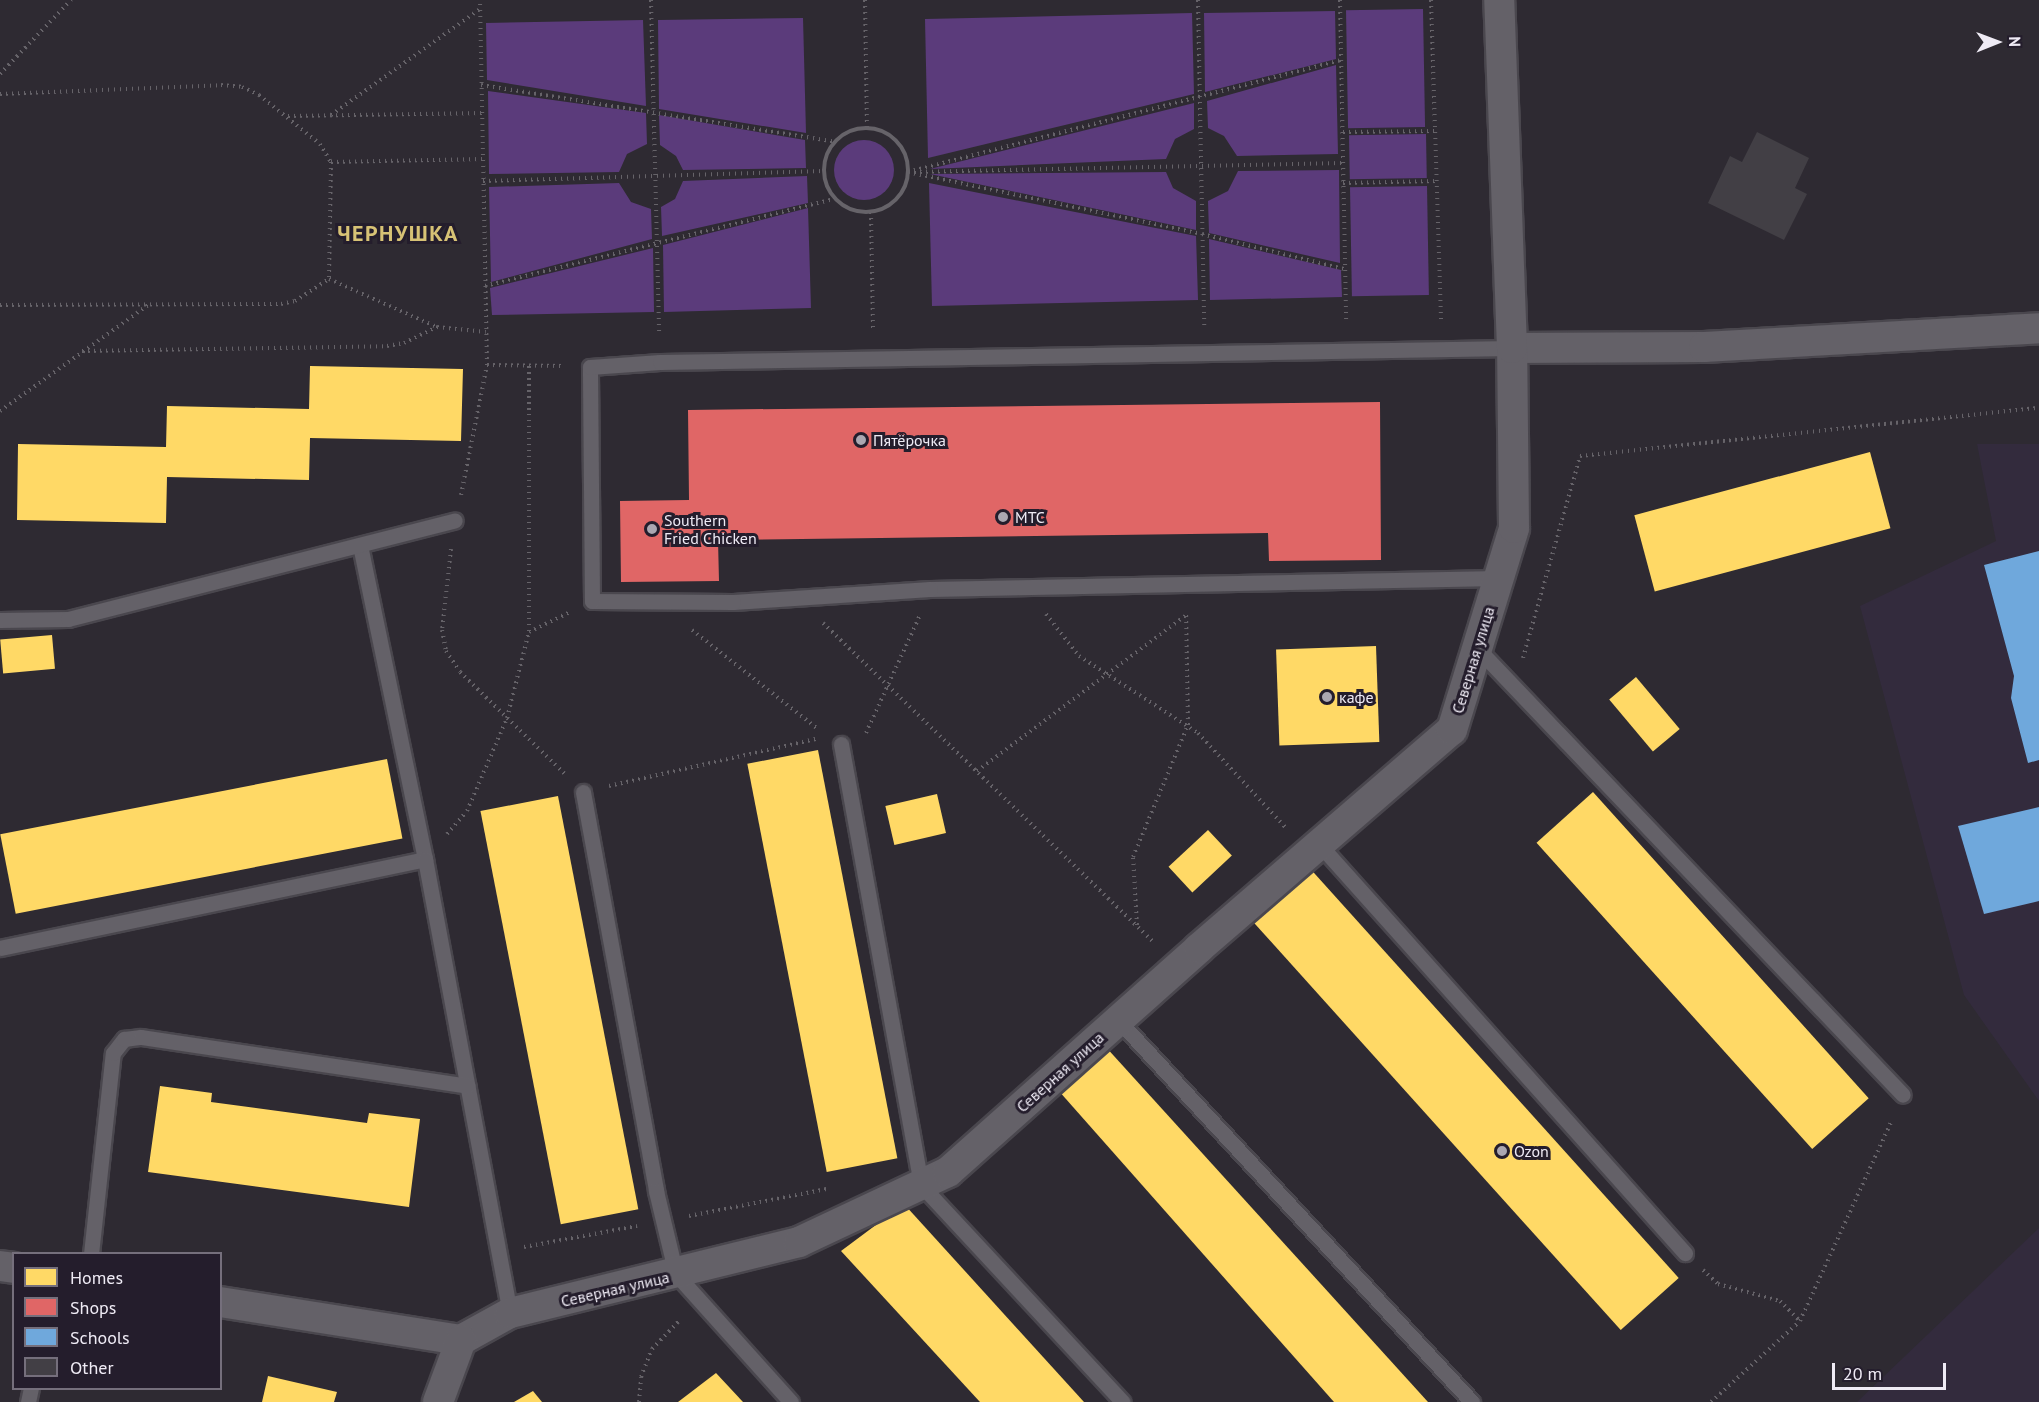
<!DOCTYPE html>
<meta charset="utf-8">
<style>
body{margin:0}
#map{position:relative;width:2039px;height:1402px;overflow:hidden;background:#2e2a32;font-family:"PT Sans",sans-serif}
div>[style]{position:absolute}
.built>*{inset:0;background:#332b3d}
.green>*{inset:0;background:#5b3b7b;transform-origin:0 0}
.round{border-radius:50%}
.homes>*{inset:0;background:#ffd966;transform-origin:0 0}
.shops>*{inset:0;background:#e06666}
.schools>*{inset:0;background:#6fa8dc}
.building>*{inset:0;background:#423f45}
.path>*{height:4px;margin-top:-2px;transform-origin:0;background:repeating-linear-gradient(90deg,#666369 0 1.5px,transparent 0 6px)}
.path>.ring{margin:-2px;padding:0;box-sizing:content-box;background:none;border:4px solid #666369;border-radius:50%}
.roads{filter:drop-shadow(2px 0 #4a474e) drop-shadow(-2px 0 #4a474e) drop-shadow(0 2px #4a474e) drop-shadow(0 -2px #4a474e)}
.service>*{height:15px;margin:-7.5px;padding:0 7.5px;transform-origin:7.5px;border-radius:7.5px;background:#646168}
.minor>*{height:30px;margin:-15px;padding:0 15px;transform-origin:15px;border-radius:15px;background:#646168}
.dots>*{width:16px;height:16px;translate:-50% -50%;box-sizing:border-box;border:3px solid #241d2c;border-radius:50%}
span{translate:-50% -50%;white-space:nowrap;text-align:center;line-height:1.15;-webkit-text-stroke:6px #241d2c;paint-order:stroke}
.poi-label{font-size:16px;color:#efebf5}
.left{translate:0 -50%;text-align:left}
.street-label{font-size:16px;color:#efebf5}
.district-label{font-size:22px;color:#d7c275;font-weight:700;letter-spacing:1.5px}
.legend{position:absolute;left:12px;top:1252px;width:210px;height:138px;box-sizing:border-box;background:#241d2c;border:2px solid #756f7c;margin:0;padding:8px 10px;list-style:none;font-size:18px;color:#efebf5}
.legend li{display:flex;align-items:center;gap:12px;height:30px}
.legend b{width:30px;border:2px solid #756f7c}
.north{position:absolute;left:1967px;top:12px;width:60px;height:60px;-webkit-text-stroke:4px #241d2c;paint-order:stroke;rotate:89deg;font-size:16px;font-weight:700;line-height:24px;text-align:center;color:#efebf5}
.north::after{content:'';display:block;margin:auto;width:21px;height:27px;background:#efebf5;clip-path:polygon(50% 0,100% 100%,50% 72%,0 100%)}
.scale{position:absolute;left:1832px;top:1363px;width:114px;height:27px;box-sizing:border-box;border:3px solid #efebf5;border-top:0;padding-left:8px;font-size:18px;line-height:21px;white-space:nowrap;color:#efebf5;-webkit-text-stroke:4px #241d2c;paint-order:stroke}
</style>
<div id="map">
<div class="built">
<i style="clip-path:polygon(1977px 444px,2039px 444px,2039px 1101px,1964px 995px,1860px 606px,1996px 541px)"></i>
<i style="clip-path:polygon(2039px 1228px,2039px 1402px,1857px 1402px)"></i>
</div>
<div class="green">
<i style="left:1423px;top:9px;width:118px;height:77px;rotate:89deg"></i>
<i style="clip-path:polygon(1335px 11px,1336px 59px,1205px 92px,1204px 13px)"></i>
<i style="clip-path:polygon(1192px 13px,1194px 94px,928px 158px,925px 19px)"></i>
<i style="clip-path:polygon(803px 18px,806px 133px,659px 109px,658px 20px)"></i>
<i style="clip-path:polygon(643px 20px,646px 106px,487px 80px,486px 23px)"></i>
<i style="clip-path:polygon(1336px 65px,1338px 154px,1237px 156px,1224px 136px,1208px 128px,1207px 101px)"></i>
<i style="clip-path:polygon(488px 91px,646px 113px,647px 144px,627px 154px,619px 172px,489px 174px)"></i>
<i style="clip-path:polygon(1194px 103px,1194px 129px,1175px 139px,1166px 159px,930px 169px)"></i>
<i style="clip-path:polygon(659px 115px,805px 140px,806px 168px,683px 170px,676px 156px,660px 145px)"></i>
<i style="left:1426px;top:134px;width:44px;height:77px;rotate:89deg"></i>
<i class="round" style="left:834px;top:140px;width:60px;height:60px"></i>
<i style="clip-path:polygon(1339px 170px,1340px 263px,1209px 233px,1208px 201px,1228px 191px,1238px 171px)"></i>
<i style="clip-path:polygon(1166px 172px,1173px 188px,1196px 201px,1196px 230px,930px 174px)"></i>
<i style="clip-path:polygon(807px 176px,808px 203px,662px 236px,661px 207px,675px 199px,683px 181px)"></i>
<i style="clip-path:polygon(619px 183px,631px 202px,651px 209px,652px 239px,491px 282px,489px 187px)"></i>
<i style="clip-path:polygon(929px 183px,1196px 236px,1198px 300px,932px 306px)"></i>
<i style="left:1427px;top:186px;width:109px;height:77px;rotate:89deg"></i>
<i style="clip-path:polygon(808px 208px,811px 308px,664px 312px,663px 245px)"></i>
<i style="clip-path:polygon(1209px 239px,1341px 270px,1342px 297px,1210px 300px)"></i>
<i style="clip-path:polygon(653px 248px,654px 312px,492px 315px,490px 288px)"></i>
</div>
<div class="homes">
<i style="clip-path:polygon(310px 366px,463px 369px,461px 441px,310px 438px,309px 480px,167px 477px,166px 523px,17px 520px,18px 444px,166px 447px,167px 406px,309px 409px)"></i>
<i style="left:1870px;top:452px;width:79px;height:244px;rotate:75deg"></i>
<i style="left:52px;top:635px;width:34px;height:52px;rotate:85deg"></i>
<i style="left:1376px;top:646px;width:96px;height:100px;rotate:88deg"></i>
<i style="left:1636px;top:677px;width:68px;height:35px;rotate:50deg"></i>
<i style="left:818px;top:750px;width:416px;height:72px;rotate:79deg"></i>
<i style="left:387px;top:759px;width:81px;height:394px;rotate:79deg"></i>
<i style="left:1593px;top:792px;width:412px;height:76px;rotate:48deg"></i>
<i style="left:937px;top:794px;width:40px;height:53px;rotate:77deg"></i>
<i style="left:558px;top:796px;width:421px;height:79px;rotate:79deg"></i>
<i style="left:1208px;top:830px;width:35px;height:54px;rotate:47deg"></i>
<i style="left:1306px;top:864px;width:557px;height:78px;rotate:48deg"></i>
<i style="clip-path:polygon(1104px 1045px,1428px 1402px,1334px 1402px,1058px 1090px)"></i>
<i style="clip-path:polygon(160px 1086px,212px 1093px,211px 1102px,367px 1123px,369px 1113px,420px 1119px,409px 1207px,148px 1172px)"></i>
<i style="clip-path:polygon(904px 1204px,1084px 1402px,980px 1402px,841px 1251px)"></i>
<i style="clip-path:polygon(716px 1373px,743px 1402px,678px 1402px)"></i>
<i style="clip-path:polygon(268px 1376px,337px 1392px,334px 1402px,262px 1402px)"></i>
<i style="clip-path:polygon(533px 1391px,542px 1402px,514px 1402px)"></i>
</div>
<div class="shops">
<i style="clip-path:polygon(1380px 402px,1381px 560px,1269px 561px,1268px 533px,718px 540px,719px 581px,621px 582px,620px 501px,689px 500px,688px 410px)"></i>
</div>
<div class="schools">
<i style="clip-path:polygon(2039px 551px,2039px 760px,2028px 763px,2011px 698px,2014px 676px,1984px 565px)"></i>
<i style="clip-path:polygon(2039px 807px,2039px 901px,1984px 914px,1958px 826px)"></i>
</div>
<div class="building">
<i style="clip-path:polygon(1757px 132px,1809px 158px,1795px 188px,1807px 194px,1784px 240px,1708px 203px,1730px 156px,1742px 162px)"></i>
</div>
<div class="path">
<i style="left:651px;top:0;width:335px;rotate:88.6deg"></i>
<i style="left:865px;top:0;width:128px;rotate:89.1deg"></i>
<i style="left:1198px;top:0;width:326px;rotate:88.9deg"></i>
<i style="left:1340px;top:0;width:323px;rotate:88.9deg"></i>
<i style="left:1431px;top:0;width:323px;rotate:88.2deg"></i>
<i style="left:0;top:74px;width:103px;rotate:-46.2deg"></i>
<i style="left:481px;top:85px;width:359px;rotate:9.1deg"></i>
<i style="left:0;top:94px;width:221px;rotate:-2.3deg"></i>
<i style="left:221px;top:85px;width:21px;rotate:5deg"></i>
<i style="left:242px;top:87px;width:19px;rotate:25deg"></i>
<i style="left:259px;top:95px;width:78px;rotate:38.8deg"></i>
<i style="left:320px;top:144px;width:21px;rotate:59deg"></i>
<i style="left:331px;top:162px;width:117px;rotate:91deg"></i>
<i style="left:331px;top:115px;width:183px;rotate:-35.4deg"></i>
<i style="left:288px;top:116px;width:194px;rotate:-0.9deg"></i>
<i class="ring" style="left:824px;top:128px;width:80px;height:80px"></i>
<i style="left:1343px;top:132px;width:91px;rotate:-0.6deg"></i>
<i style="left:331px;top:162px;width:151px;rotate:-1.1deg"></i>
<i style="left:908px;top:172px;width:447px;rotate:-14.5deg"></i>
<i style="left:908px;top:172px;width:300px;rotate:11.9deg"></i>
<i style="left:1202px;top:234px;width:146px;rotate:13.8deg"></i>
<i style="left:914px;top:172px;width:429px;rotate:-1.2deg"></i>
<i style="left:483px;top:181px;width:341px;rotate:-1.7deg"></i>
<i style="left:1343px;top:183px;width:94px;rotate:-1.2deg"></i>
<i style="left:871px;top:212px;width:120px;rotate:89deg"></i>
<i style="left:485px;top:286px;width:360px;rotate:-14deg"></i>
<i style="left:0;top:305px;width:281px;rotate:-0.2deg"></i>
<i style="left:281px;top:304px;width:14px;rotate:-12deg"></i>
<i style="left:295px;top:301px;width:40px;rotate:-32.9deg"></i>
<i style="left:329px;top:279px;width:118px;rotate:24deg"></i>
<i style="left:437px;top:327px;width:49px;rotate:5.8deg"></i>
<i style="left:82px;top:351px;width:305px;rotate:-0.9deg"></i>
<i style="left:387px;top:346px;width:17px;rotate:-10deg"></i>
<i style="left:404px;top:343px;width:37px;rotate:-26deg"></i>
<i style="left:487px;top:365px;width:77px;rotate:0.7deg"></i>
<i style="left:529px;top:366px;width:266px;rotate:90deg"></i>
<i style="left:0;top:411px;width:182px;rotate:-35.6deg"></i>
<i style="left:461px;top:495px;width:133px;rotate:-78.7deg"></i>
<i style="left:487px;top:365px;width:365px;rotate:-91.1deg"></i>
<i style="left:451px;top:549px;width:81px;rotate:96.3deg"></i>
<i style="left:442px;top:630px;width:21px;rotate:79deg"></i>
<i style="left:446px;top:651px;width:25px;rotate:56deg"></i>
<i style="left:460px;top:672px;width:146px;rotate:44.2deg"></i>
<i style="left:1046px;top:614px;width:53px;rotate:51.8deg"></i>
<i style="left:1079px;top:656px;width:142px;rotate:32.9deg"></i>
<i style="left:1198px;top:733px;width:129px;rotate:47.2deg"></i>
<i style="left:823px;top:623px;width:460px;rotate:44deg"></i>
<i style="left:692px;top:630px;width:160px;rotate:38.2deg"></i>
<i style="left:1523px;top:658px;width:210px;rotate:-74.2deg"></i>
<i style="left:1580px;top:456px;width:462px;rotate:-6deg"></i>
<i style="left:866px;top:733px;width:128px;rotate:-65.4deg"></i>
<i style="left:977px;top:771px;width:261px;rotate:-36.7deg"></i>
<i style="left:609px;top:786px;width:212px;rotate:-12.8deg"></i>
<i style="left:447px;top:834px;width:30px;rotate:-49deg"></i>
<i style="left:467px;top:811px;width:101px;rotate:-66.7deg"></i>
<i style="left:507px;top:718px;width:89px;rotate:-75.7deg"></i>
<i style="left:529px;top:632px;width:46px;rotate:-26deg"></i>
<i style="left:1137px;top:925px;width:68px;rotate:-93.4deg"></i>
<i style="left:1133px;top:857px;width:143px;rotate:-67.4deg"></i>
<i style="left:1188px;top:725px;width:114px;rotate:-91deg"></i>
<i style="left:689px;top:1216px;width:140px;rotate:-11.1deg"></i>
<i style="left:524px;top:1247px;width:115px;rotate:-10.5deg"></i>
<i style="left:1703px;top:1270px;width:21px;rotate:43deg"></i>
<i style="left:1718px;top:1284px;width:64px;rotate:15.3deg"></i>
<i style="left:1780px;top:1301px;width:28px;rotate:45deg"></i>
<i style="left:639px;top:1402px;width:25px;rotate:-85deg"></i>
<i style="left:641px;top:1377px;width:30px;rotate:-69deg"></i>
<i style="left:652px;top:1349px;width:40px;rotate:-46deg"></i>
<i style="left:1711px;top:1402px;width:120px;rotate:-42.3deg"></i>
<i style="left:1800px;top:1321px;width:221px;rotate:-65.4deg"></i>
</div>
<div class="roads">
<div class="service">
<i style="left:360px;top:545px;width:321px;rotate:78.3deg"></i>
<i style="left:1499px;top:578px;width:569px;rotate:178.89deg"></i>
<i style="left:930px;top:589px;width:197px;rotate:176.2deg"></i>
<i style="left:733px;top:602px;width:141px;rotate:-179.6deg"></i>
<i style="left:592px;top:601px;width:234px;rotate:-90.5deg"></i>
<i style="left:590px;top:367px;width:70px;rotate:-4.1deg"></i>
<i style="left:660px;top:362px;width:852px;rotate:-0.94deg"></i>
<i style="left:0;top:620px;width:68px;rotate:-0.8deg"></i>
<i style="left:68px;top:619px;width:399px;rotate:-14.3deg"></i>
<i style="left:1477px;top:648px;width:617px;rotate:46.38deg"></i>
<i style="left:841px;top:744px;width:448px;rotate:79.7deg"></i>
<i style="left:921px;top:1185px;width:296px;rotate:47.1deg"></i>
<i style="left:583px;top:792px;width:406px;rotate:79.6deg"></i>
<i style="left:656px;top:1191px;width:85px;rotate:76.5deg"></i>
<i style="left:676px;top:1274px;width:172px;rotate:48.1deg"></i>
<i style="left:1319px;top:844px;width:549px;rotate:48.18deg"></i>
<i style="left:0;top:948px;width:434px;rotate:-11.8deg"></i>
<i style="left:425px;top:859px;width:462px;rotate:79.4deg"></i>
<i style="left:1118px;top:1020px;width:521px;rotate:47.18deg"></i>
<i style="left:91px;top:1254px;width:202px;rotate:-83.8deg"></i>
<i style="left:113px;top:1053px;width:18px;rotate:-52deg"></i>
<i style="left:124px;top:1039px;width:17px;rotate:-7deg"></i>
<i style="left:141px;top:1037px;width:330px;rotate:8.5deg"></i>
<i style="left:28px;top:1402px;width:14px;rotate:-78deg"></i>
</div>
<div class="minor">
<i style="left:1512px;top:348px;width:192px;rotate:-0.3deg"></i>
<i style="left:1704px;top:347px;width:336px;rotate:-3.2deg"></i>
<i style="left:0;top:1266px;width:14px;rotate:8deg"></i>
<i style="left:220px;top:1302px;width:244px;rotate:9deg"></i>
<i style="left:461px;top:1340px;width:56px;rotate:-28.9deg"></i>
<i style="left:510px;top:1313px;width:298px;rotate:-13.8deg"></i>
<i style="left:799px;top:1242px;width:165px;rotate:-25.2deg"></i>
<i style="left:948px;top:1172px;width:336px;rotate:-41.7deg"></i>
<i style="left:1199px;top:948px;width:334px;rotate:-40.8deg"></i>
<i style="left:1452px;top:730px;width:211px;rotate:-72.9deg"></i>
<i style="left:1514px;top:528px;width:180px;rotate:-90.6deg"></i>
<i style="left:1512px;top:348px;width:348px;rotate:-92.1deg"></i>
<i style="left:438px;top:1402px;width:66px;rotate:-69.6deg"></i>
</div>
</div>
<div class="dots">
<i style="left:861px;top:440px;background:#aba7b1"></i>
<i style="left:1003px;top:517px;background:#aba7b1"></i>
<i style="left:652px;top:529px;background:#aba7b1"></i>
<i style="left:1327px;top:697px;background:#aba7b1"></i>
<i style="left:1502px;top:1151px;background:#aba7b1"></i>
</div>
<div class="poi-label">
<span class="left" style="left:873px;top:440px">Пятёрочка</span>
<span class="left" style="left:1015px;top:517px">МТС</span>
<span class="left" style="left:664px;top:529px">Southern<br>Fried Chicken</span>
<span class="left" style="left:1339px;top:697px">кафе</span>
<span class="left" style="left:1514px;top:1151px">Ozon</span>
</div>
<div class="street-label">
<span style="left:1473px;top:660px;rotate:-73deg">Северная улица</span>
<span style="left:1060px;top:1072px;rotate:-42deg">Северная улица</span>
<span style="left:615px;top:1289px;rotate:-13deg">Северная улица</span>
</div>
<div class="district-label">
<span style="left:398px;top:234px">ЧЕРНУШКА</span>
</div>
<ul class="legend">
<li><b style="height:16px;background:#ffd966"></b>Homes</li>
<li><b style="height:16px;background:#e06666"></b>Shops</li>
<li><b style="height:16px;background:#6fa8dc"></b>Schools</li>
<li><b style="height:16px;background:#423f45"></b>Other</li>
</ul>
<div class="north">N</div>
<div class="scale">20 m</div>
</div>
